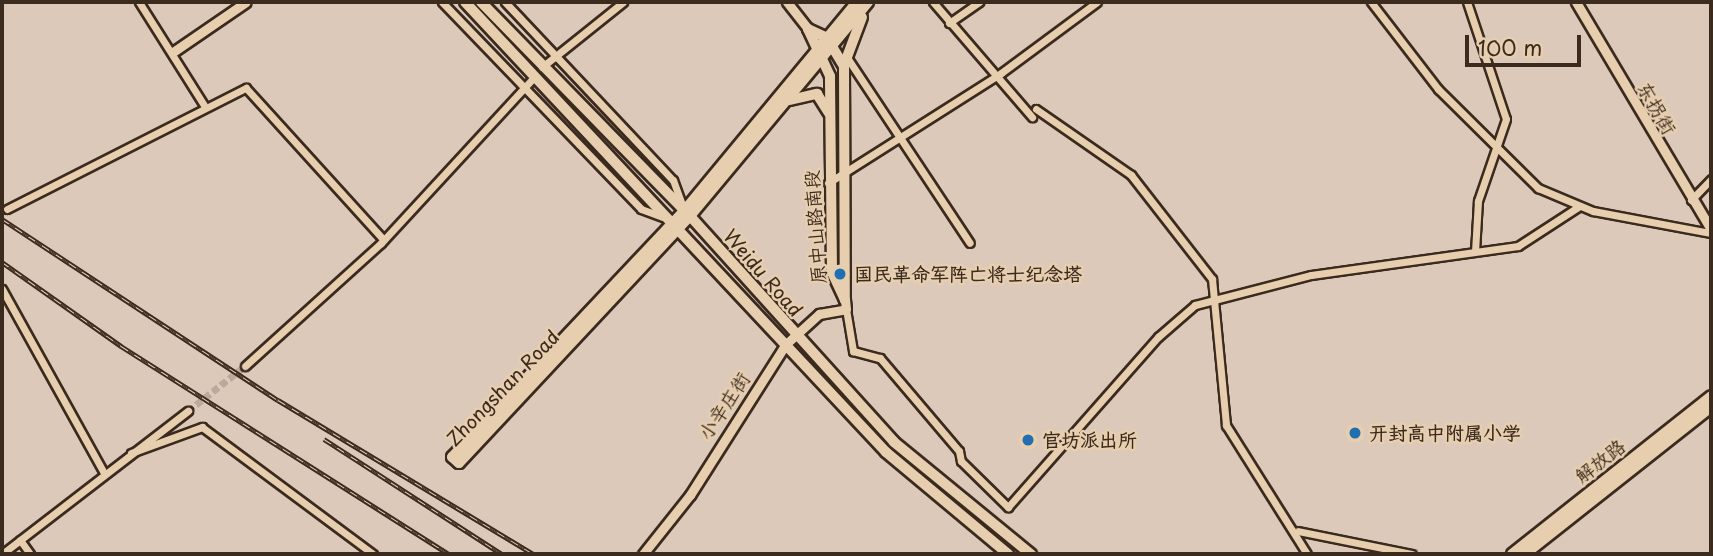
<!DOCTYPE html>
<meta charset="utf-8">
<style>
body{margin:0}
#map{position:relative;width:1713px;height:556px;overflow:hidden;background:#ddc9ba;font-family:"Playpen Sans","LXGW WenKai TC",sans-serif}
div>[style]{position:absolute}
.minor-tunnel>*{height:7px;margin-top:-3.5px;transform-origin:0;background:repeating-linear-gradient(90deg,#bda99b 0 7px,transparent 0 10.5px)}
.roads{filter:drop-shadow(2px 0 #3b2a1e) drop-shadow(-2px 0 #3b2a1e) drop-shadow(0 2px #3b2a1e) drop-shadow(0 -2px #3b2a1e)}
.minor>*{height:7px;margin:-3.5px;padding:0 3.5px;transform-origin:3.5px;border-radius:3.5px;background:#e6ceaf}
.tertiary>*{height:9px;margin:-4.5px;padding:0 4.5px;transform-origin:4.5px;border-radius:4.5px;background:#e6ceaf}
.secondary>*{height:10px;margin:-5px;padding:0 5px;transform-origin:5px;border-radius:5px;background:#e6ceaf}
.rail>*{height:5px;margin-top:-2.5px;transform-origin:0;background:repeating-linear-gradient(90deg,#e6ceaf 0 8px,#3b2a1e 0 16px);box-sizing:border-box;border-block:2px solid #3b2a1e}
.dots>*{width:19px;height:19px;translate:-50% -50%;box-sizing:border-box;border:4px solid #e6ceaf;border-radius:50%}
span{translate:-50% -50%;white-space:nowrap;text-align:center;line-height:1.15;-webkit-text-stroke:5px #e6ceaf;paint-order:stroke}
.street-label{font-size:19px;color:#3b2a1e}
.poi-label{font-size:19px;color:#3b2a1e;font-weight:700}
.left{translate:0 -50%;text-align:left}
.frame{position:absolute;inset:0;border:4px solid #3b2a1e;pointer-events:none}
.scale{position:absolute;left:1465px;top:35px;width:116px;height:32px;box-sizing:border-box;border:4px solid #3b2a1e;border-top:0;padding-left:9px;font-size:21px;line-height:24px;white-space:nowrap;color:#3b2a1e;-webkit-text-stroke:5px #e6ceaf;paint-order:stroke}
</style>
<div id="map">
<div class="minor-tunnel">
<i style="left:188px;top:411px;width:73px;rotate:-38.3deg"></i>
</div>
<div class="roads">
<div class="minor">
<i style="left:139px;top:2px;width:124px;rotate:57.8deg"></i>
<i style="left:442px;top:2px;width:287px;rotate:46.1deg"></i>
<i style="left:641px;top:209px;width:23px;rotate:20deg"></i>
<i style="left:505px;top:2px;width:245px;rotate:46.7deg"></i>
<i style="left:673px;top:180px;width:29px;rotate:70deg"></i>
<i style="left:933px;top:2px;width:152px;rotate:49.3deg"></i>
<i style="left:1371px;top:2px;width:110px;rotate:52.4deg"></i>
<i style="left:1438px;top:89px;width:141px;rotate:44.7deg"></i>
<i style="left:1538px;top:188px;width:60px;rotate:22.7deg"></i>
<i style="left:1593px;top:211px;width:120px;rotate:10.6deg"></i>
<i style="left:1467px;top:2px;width:123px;rotate:71.6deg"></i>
<i style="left:1506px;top:119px;width:87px;rotate:108.9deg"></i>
<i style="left:1478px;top:201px;width:50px;rotate:93.4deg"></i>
<i style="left:949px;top:23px;width:37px;rotate:-35deg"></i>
<i style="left:846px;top:56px;width:224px;rotate:56.5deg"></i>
<i style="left:542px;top:67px;width:104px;rotate:-38.7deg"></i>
<i style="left:1036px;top:109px;width:116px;rotate:34.8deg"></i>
<i style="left:1131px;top:175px;width:132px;rotate:52.1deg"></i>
<i style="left:1212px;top:279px;width:147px;rotate:84.5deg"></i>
<i style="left:1226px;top:425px;width:152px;rotate:57.9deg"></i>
<i style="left:828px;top:183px;width:205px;rotate:-32.4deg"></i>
<i style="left:1001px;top:73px;width:119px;rotate:-36.5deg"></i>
<i style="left:1691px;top:200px;width:29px;rotate:-46deg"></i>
<i style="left:7px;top:209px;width:268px;rotate:-26.9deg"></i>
<i style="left:246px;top:88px;width:205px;rotate:47.8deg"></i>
<i style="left:2px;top:289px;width:210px;rotate:61deg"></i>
<i style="left:846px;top:309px;width:43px;rotate:80.5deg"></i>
<i style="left:853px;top:351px;width:28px;rotate:15deg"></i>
<i style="left:880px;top:358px;width:122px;rotate:49.7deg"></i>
<i style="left:959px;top:451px;width:10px;rotate:79deg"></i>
<i style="left:961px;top:461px;width:66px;rotate:44.4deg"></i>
<i style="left:1008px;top:507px;width:227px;rotate:-48.6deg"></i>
<i style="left:1158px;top:337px;width:49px;rotate:-40.9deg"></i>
<i style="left:1195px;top:305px;width:120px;rotate:-14.5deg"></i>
<i style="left:1311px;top:275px;width:209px;rotate:-8deg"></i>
<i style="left:1518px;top:246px;width:72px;rotate:-33deg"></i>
<i style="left:245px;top:366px;width:183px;rotate:-42.1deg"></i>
<i style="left:381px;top:243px;width:227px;rotate:-47.3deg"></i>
<i style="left:131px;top:453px;width:76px;rotate:-20.1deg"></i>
<i style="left:202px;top:427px;width:213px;rotate:36.6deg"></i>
<i style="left:1298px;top:531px;width:116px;rotate:11.4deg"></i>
<i style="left:20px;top:540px;width:17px;rotate:54deg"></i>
<i style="left:2px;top:554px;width:235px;rotate:-37.6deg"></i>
</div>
<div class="tertiary">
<i style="left:787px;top:2px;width:34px;rotate:52deg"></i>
<i style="left:1576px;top:2px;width:264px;rotate:59.3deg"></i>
<i style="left:173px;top:52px;width:88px;rotate:-34.4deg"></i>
<i style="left:643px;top:554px;width:75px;rotate:-51.5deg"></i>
<i style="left:690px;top:495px;width:179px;rotate:-57.6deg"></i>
<i style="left:786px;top:344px;width:45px;rotate:-42.3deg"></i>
<i style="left:819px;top:314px;width:27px;rotate:-10deg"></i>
<i style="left:846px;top:309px;width:9px;rotate:-96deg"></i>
</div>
<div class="secondary">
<i style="left:465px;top:2px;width:616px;rotate:46.91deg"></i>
<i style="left:886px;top:452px;width:159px;rotate:39.9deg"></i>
<i style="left:481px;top:2px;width:299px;rotate:45.7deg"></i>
<i style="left:690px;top:216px;width:304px;rotate:47.9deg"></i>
<i style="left:894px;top:442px;width:177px;rotate:39.3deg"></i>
<i style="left:857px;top:2px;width:271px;rotate:129.6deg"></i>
<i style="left:684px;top:211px;width:338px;rotate:133.3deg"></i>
<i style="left:452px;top:457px;width:9px;rotate:41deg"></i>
<i style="left:459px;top:463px;width:338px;rotate:-46.9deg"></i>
<i style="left:690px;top:216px;width:278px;rotate:-50.2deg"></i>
<i style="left:808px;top:29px;width:21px;rotate:25deg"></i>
<i style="left:827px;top:38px;width:33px;rotate:59deg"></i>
<i style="left:844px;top:66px;width:234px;rotate:89.8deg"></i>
<i style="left:845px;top:300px;width:31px;rotate:-115deg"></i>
<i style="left:832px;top:272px;width:196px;rotate:-90.6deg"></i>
<i style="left:830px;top:76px;width:52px;rotate:-115.1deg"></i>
<i style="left:844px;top:65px;width:51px;rotate:-69.4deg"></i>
<i style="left:790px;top:100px;width:28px;rotate:-13deg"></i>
<i style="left:817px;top:94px;width:22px;rotate:58deg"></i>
<i style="left:1512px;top:554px;width:254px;rotate:-38.4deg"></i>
<i style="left:1525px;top:554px;width:237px;rotate:-38.3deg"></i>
</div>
</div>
<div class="rail">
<i style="left:2px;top:219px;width:330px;rotate:33.3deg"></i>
<i style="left:278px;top:400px;width:298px;rotate:31.1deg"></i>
<i style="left:2px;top:262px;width:146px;rotate:35.2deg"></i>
<i style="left:121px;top:346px;width:388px;rotate:32.4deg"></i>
<i style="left:324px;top:439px;width:212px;rotate:32.9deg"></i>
</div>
<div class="dots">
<i style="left:840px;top:274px;background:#1f6fb2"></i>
<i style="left:1355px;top:433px;background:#1f6fb2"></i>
<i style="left:1028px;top:440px;background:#1f6fb2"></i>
</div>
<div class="street-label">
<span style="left:1657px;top:108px;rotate:60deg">东拐街</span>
<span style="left:815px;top:227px;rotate:-94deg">原中山路南段</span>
<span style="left:763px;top:273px;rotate:49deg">Weidu Road</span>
<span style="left:503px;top:388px;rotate:-46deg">Zhongshan Road</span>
<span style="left:724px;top:406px;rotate:-57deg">小辛庄街</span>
<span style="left:1600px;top:461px;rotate:-38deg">解放路</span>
</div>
<div class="poi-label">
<span class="left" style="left:854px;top:274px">国民革命军阵亡将士纪念塔</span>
<span class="left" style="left:1369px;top:433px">开封高中附属小学</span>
<span class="left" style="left:1042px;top:440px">官坊派出所</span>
</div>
<div class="frame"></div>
<div class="scale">100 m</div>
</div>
